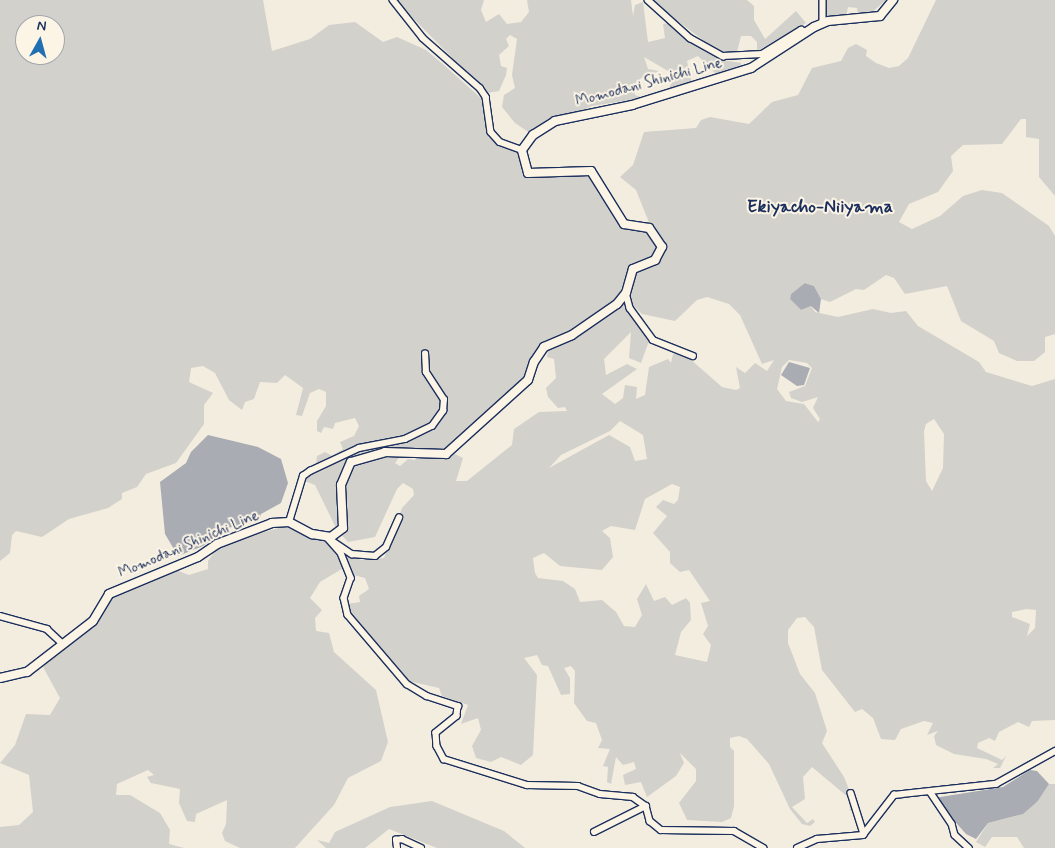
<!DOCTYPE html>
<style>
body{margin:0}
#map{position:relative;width:1055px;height:848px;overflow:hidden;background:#f3ede0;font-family:Mynerve,sans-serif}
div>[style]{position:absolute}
.green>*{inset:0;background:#d3d1cc}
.water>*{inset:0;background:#a9acb3}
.roads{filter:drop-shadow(1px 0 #1b2f5e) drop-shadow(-1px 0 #1b2f5e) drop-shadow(0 1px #1b2f5e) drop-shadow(0 -1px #1b2f5e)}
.minor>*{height:5.5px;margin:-2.75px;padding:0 2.75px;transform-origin:2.75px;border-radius:2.75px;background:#fcf5e5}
.major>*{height:8px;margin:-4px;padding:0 4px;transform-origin:4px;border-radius:4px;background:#fcf5e5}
span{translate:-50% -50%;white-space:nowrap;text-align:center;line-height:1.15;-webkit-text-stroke:4px #fcf5e5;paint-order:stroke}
.street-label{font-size:15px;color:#1b2f5e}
.quarter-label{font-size:18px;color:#1b2f5e;font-weight:700}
.north{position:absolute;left:15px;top:15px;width:50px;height:50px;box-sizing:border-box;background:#fcf5e5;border:1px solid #a2a6af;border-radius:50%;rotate:7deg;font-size:14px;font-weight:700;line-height:20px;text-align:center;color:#1b2f5e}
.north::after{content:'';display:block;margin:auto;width:18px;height:22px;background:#1f6fb2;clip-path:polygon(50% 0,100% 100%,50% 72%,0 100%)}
</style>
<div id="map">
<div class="green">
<i style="clip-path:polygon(evenodd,0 0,263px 0,272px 51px,310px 39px,329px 25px,355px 22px,383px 42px,397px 37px,426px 50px,445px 66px,482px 99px,496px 142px,502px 147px,519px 147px,522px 173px,532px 178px,590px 171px,598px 193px,622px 223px,630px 230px,649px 230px,661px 246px,659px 254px,630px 266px,617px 300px,585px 327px,544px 343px,531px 362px,527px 378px,491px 414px,453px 442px,448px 451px,402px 448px,396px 451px,401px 455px,395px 463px,400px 466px,408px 459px,415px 460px,418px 454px,437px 459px,453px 453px,463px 458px,456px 481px,467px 481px,512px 445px,514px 429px,539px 412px,567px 411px,565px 407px,558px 408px,548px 397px,546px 388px,556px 378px,554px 359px,547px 357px,549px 345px,585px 330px,624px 295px,631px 314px,647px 329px,649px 341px,641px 363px,629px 358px,631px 332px,604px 359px,606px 375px,627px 364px,637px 369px,602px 394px,615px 404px,623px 398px,625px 385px,637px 387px,636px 399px,645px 395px,649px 367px,668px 359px,671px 363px,673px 354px,682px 352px,722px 387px,736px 390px,740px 388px,736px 367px,745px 373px,755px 363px,767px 371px,774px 360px,762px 364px,740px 315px,729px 304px,707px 297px,697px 300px,675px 321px,642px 314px,629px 301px,634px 271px,659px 259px,667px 249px,650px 225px,636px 190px,620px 177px,633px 165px,644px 132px,696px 128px,701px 120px,710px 117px,749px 124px,772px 102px,798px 95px,812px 68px,841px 61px,848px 48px,856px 44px,867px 50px,866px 56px,876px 63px,889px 68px,899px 66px,908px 58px,936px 0,1055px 0,1055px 196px,1039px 177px,1039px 139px,1026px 137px,1026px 119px,1021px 119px,1002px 144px,963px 145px,951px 156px,953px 171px,938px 192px,909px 204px,899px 222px,912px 229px,940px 216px,963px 196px,982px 190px,1002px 193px,1049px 226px,1055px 236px,1055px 334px,1045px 337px,1045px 352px,1034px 361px,1017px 361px,999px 353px,994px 341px,961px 321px,947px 286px,905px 294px,894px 278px,886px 275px,864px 290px,856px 289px,830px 302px,821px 299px,814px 286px,806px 283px,791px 294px,790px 299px,801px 310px,811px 306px,815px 312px,838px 317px,873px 309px,891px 313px,906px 311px,918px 326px,979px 362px,986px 372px,1032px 386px,1055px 379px,1055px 720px,1032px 721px,1029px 727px,1018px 722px,999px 732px,995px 741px,989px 738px,978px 743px,977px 748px,1002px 760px,1006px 756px,1000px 768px,993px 768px,998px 764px,986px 759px,954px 754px,936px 745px,934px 736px,938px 731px,927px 735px,933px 723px,924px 721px,901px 729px,895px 740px,881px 739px,873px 718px,862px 709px,855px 712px,822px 670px,814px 627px,805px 617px,797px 618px,788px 630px,788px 643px,800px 674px,815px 693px,827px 731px,822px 743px,844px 777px,857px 809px,850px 811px,849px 798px,812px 767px,803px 777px,805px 799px,792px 807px,807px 823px,813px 819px,815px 822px,810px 826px,802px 824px,790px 809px,769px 764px,747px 739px,739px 736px,730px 738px,730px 747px,734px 751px,734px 806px,731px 818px,722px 822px,687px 820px,679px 803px,696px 781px,696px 769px,680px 753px,684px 763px,676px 776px,647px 797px,641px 782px,625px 785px,623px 775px,636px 769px,634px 762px,623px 765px,616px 757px,611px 784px,607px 782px,608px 767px,603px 766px,610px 749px,598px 748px,602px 740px,596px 723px,587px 721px,574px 703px,575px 671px,571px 666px,564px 668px,570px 678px,570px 694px,561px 695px,548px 666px,542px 665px,537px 655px,524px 658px,537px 675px,533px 755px,521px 765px,501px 757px,491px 762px,476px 758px,472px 746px,481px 730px,478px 718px,461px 724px,468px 705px,442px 696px,439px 688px,404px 680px,349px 612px,346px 604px,360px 602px,359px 596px,369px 589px,365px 578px,350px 574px,341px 553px,332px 544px,361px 560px,384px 558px,402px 508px,414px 495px,413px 489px,403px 483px,397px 489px,375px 537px,348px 542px,337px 530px,315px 485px,305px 481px,305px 469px,316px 464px,317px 456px,325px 452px,332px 456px,343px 449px,340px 442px,354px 436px,359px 426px,355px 418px,335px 423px,333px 429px,324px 427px,321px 433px,317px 431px,317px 421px,326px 406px,326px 392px,319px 389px,310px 393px,302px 416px,296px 415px,303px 388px,285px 375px,277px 383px,260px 382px,254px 399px,245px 402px,242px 410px,229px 400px,215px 373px,203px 366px,191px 368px,189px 382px,213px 393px,204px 405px,204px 424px,176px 463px,146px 474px,137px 487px,122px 493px,122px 499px,108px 508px,69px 519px,42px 537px,16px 531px,12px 535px,10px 553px,0 561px,0 0,25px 25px,55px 25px,55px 55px,25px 55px,25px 25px,0 0,789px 360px,807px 363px,812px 368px,805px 386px,789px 392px,791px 398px,802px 402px,818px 397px,813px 408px,820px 419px,818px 422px,804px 404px,786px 401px,777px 389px,782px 367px,789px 360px,0 0,934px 419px,944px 434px,943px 468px,932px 491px,926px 481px,924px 431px,926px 424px,934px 419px,0 0,620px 421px,643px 435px,647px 459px,635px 461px,630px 447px,609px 435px,549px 468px,561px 455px,610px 431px,620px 421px,0 0,672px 484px,680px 487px,678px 500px,674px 504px,663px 500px,656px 507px,667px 516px,653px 533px,670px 552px,670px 563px,680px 572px,689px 570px,710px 601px,701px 603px,708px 626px,703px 634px,711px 645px,707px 662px,675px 655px,681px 632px,691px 620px,690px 603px,686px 598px,672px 605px,665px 597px,654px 601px,646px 584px,637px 599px,642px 615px,635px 627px,624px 626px,616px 612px,602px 600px,580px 602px,575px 589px,563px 581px,538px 578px,535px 573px,533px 558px,544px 553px,560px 566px,602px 570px,613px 557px,610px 538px,602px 531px,611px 526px,635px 530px,645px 499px,672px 484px,0 0,1026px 609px,1036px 610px,1035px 628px,1027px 636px,1030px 624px,1012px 617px,1012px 612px,1026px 609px)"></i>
<i style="clip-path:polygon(395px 0,484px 0,481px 10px,486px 22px,499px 14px,507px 24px,521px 22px,529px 12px,527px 0,631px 0,633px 16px,635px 5px,643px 2px,648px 42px,665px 38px,663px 24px,669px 23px,680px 35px,723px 60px,741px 63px,741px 68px,717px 75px,698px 56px,687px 61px,692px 83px,668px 90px,672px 82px,668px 71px,644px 57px,648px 69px,659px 71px,641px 78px,635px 87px,635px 95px,643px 98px,592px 106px,530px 133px,515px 123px,502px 107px,504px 95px,515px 88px,512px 75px,517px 39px,510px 35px,506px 39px,509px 46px,499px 55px,501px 66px,507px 68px,506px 75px,499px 91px,487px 93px)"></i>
<i style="clip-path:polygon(650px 0,747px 0,754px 6px,754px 20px,765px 39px,796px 11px,806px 23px,757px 51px,757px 42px,751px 36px,741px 36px,736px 56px,720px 53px)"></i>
<i style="clip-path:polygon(826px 0,886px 0,870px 14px,858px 15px,857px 8px,848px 7px,846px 17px,826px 16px)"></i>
<i style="clip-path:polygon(286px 526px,296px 526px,326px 542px,345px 567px,320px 582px,310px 598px,322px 610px,315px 618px,316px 631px,329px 633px,334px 652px,376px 690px,388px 742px,381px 761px,348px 778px,334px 805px,295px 848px,240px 848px,225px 841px,222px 833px,226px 824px,227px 800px,196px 814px,195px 822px,187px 821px,179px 803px,180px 789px,151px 783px,147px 777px,154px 775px,148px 770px,117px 784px,116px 795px,130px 795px,160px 813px,170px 830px,169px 844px,184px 848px,0 848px,0 827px,19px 825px,33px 812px,29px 775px,0 763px,15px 745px,26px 714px,50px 715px,60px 698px,43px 667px,66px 643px,96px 622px,104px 604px,114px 595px,176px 570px,189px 575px,208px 569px,208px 561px,219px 545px)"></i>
<i style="clip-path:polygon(1049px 784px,1055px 784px,1055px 848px,1024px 848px,1017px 837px,992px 837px,985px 847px,976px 842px,988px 823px,1016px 816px,1038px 801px)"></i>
<i style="clip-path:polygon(432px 801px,504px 831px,525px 848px,437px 848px,389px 829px,365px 848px,326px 848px,317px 840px,329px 843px,335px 832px,390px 807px)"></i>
</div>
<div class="water">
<i style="clip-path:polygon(805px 283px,814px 286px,821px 299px,819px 313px,811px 306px,801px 310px,790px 299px,791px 294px)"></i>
<i style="clip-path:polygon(789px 362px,810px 368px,804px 385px,797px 386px,781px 375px)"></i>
<i style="clip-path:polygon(208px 435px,258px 447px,281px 459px,288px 483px,281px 503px,261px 514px,260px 520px,228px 528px,203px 546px,178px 556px,165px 534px,160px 482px,186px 463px,191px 452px)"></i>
<i style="clip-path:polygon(1030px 770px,1037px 771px,1049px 784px,1038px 801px,1023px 814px,988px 823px,976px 839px,966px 834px,934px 798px,1003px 787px)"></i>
</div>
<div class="roads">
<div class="minor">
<i style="left:393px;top:0;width:48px;rotate:51.7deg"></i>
<i style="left:423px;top:38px;width:76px;rotate:41.3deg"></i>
<i style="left:480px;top:88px;width:11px;rotate:56deg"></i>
<i style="left:486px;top:97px;width:35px;rotate:82deg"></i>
<i style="left:491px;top:132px;width:13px;rotate:48deg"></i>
<i style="left:500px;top:142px;width:23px;rotate:20deg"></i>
<i style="left:648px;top:0;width:57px;rotate:42.1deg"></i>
<i style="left:690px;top:38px;width:38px;rotate:29deg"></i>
<i style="left:723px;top:56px;width:39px;rotate:-3deg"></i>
<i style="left:762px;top:54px;width:46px;rotate:-31.6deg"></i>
<i style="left:801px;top:30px;width:6px;rotate:18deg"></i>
<i style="left:823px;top:0;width:23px;rotate:90deg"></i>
<i style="left:626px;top:293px;width:16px;rotate:75deg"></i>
<i style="left:630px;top:308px;width:39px;rotate:54deg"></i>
<i style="left:653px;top:340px;width:43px;rotate:21.8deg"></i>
<i style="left:289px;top:522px;width:48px;rotate:-73.1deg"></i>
<i style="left:303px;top:476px;width:9px;rotate:-36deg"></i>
<i style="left:310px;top:471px;width:54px;rotate:-25.1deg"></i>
<i style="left:359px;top:448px;width:47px;rotate:-11.1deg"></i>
<i style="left:405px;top:439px;width:30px;rotate:-26deg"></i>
<i style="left:432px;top:426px;width:19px;rotate:-54deg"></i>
<i style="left:443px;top:411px;width:11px;rotate:-85deg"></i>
<i style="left:444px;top:400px;width:33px;rotate:-123deg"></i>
<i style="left:426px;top:372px;width:18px;rotate:-93deg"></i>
<i style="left:327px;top:537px;width:21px;rotate:49deg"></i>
<i style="left:341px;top:553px;width:27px;rotate:68deg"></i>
<i style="left:351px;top:578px;width:21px;rotate:109deg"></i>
<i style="left:344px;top:598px;width:17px;rotate:77deg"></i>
<i style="left:348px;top:615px;width:91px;rotate:49.5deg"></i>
<i style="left:407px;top:684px;width:23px;rotate:31deg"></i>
<i style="left:427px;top:696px;width:33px;rotate:18deg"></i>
<i style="left:458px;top:706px;width:10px;rotate:96deg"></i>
<i style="left:457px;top:716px;width:27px;rotate:141deg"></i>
<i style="left:436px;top:733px;width:13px;rotate:86deg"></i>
<i style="left:437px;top:746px;width:15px;rotate:62deg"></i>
<i style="left:444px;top:759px;width:87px;rotate:17.4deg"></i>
<i style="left:527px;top:785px;width:51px;rotate:1.1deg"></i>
<i style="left:578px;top:786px;width:23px;rotate:20deg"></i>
<i style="left:600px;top:794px;width:33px;rotate:5deg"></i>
<i style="left:633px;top:797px;width:16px;rotate:35deg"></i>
<i style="left:646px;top:806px;width:16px;rotate:75deg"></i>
<i style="left:650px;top:821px;width:14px;rotate:39deg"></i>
<i style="left:661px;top:830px;width:73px;rotate:0.8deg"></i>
<i style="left:734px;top:831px;width:34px;rotate:30deg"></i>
<i style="left:328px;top:538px;width:29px;rotate:34deg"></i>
<i style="left:352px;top:554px;width:23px;rotate:5deg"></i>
<i style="left:375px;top:556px;width:14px;rotate:-39deg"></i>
<i style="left:386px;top:547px;width:32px;rotate:-66deg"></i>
<i style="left:0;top:616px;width:49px;rotate:15.5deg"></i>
<i style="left:47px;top:629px;width:21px;rotate:43deg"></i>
<i style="left:851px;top:793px;width:43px;rotate:72.4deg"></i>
<i style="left:931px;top:793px;width:37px;rotate:56deg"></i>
<i style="left:952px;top:824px;width:11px;rotate:75deg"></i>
<i style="left:955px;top:835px;width:19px;rotate:43deg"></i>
<i style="left:594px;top:832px;width:58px;rotate:-26.6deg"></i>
<i style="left:397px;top:848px;width:8px;rotate:-97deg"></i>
<i style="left:396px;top:840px;width:6px;rotate:-9deg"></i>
<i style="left:402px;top:839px;width:21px;rotate:25deg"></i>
<i style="left:797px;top:848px;width:22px;rotate:-24deg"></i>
<i style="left:817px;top:839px;width:46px;rotate:-5deg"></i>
<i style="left:863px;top:835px;width:51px;rotate:-52.2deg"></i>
<i style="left:894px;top:795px;width:103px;rotate:-6.2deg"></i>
<i style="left:996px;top:784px;width:68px;rotate:-29.2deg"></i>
</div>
<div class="major">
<i style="left:0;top:678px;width:28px;rotate:-13deg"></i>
<i style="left:27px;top:672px;width:83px;rotate:-37.7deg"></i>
<i style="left:93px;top:621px;width:31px;rotate:-59deg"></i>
<i style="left:109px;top:594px;width:96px;rotate:-22.6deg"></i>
<i style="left:198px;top:557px;width:23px;rotate:-34deg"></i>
<i style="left:217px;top:544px;width:59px;rotate:-20.9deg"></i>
<i style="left:272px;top:523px;width:17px;rotate:-3deg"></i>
<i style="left:289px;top:522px;width:26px;rotate:28deg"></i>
<i style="left:312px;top:534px;width:19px;rotate:9deg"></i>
<i style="left:331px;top:537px;width:15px;rotate:-37deg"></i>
<i style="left:343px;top:528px;width:43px;rotate:-92.7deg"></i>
<i style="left:341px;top:485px;width:25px;rotate:-67deg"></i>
<i style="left:351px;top:462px;width:35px;rotate:-16deg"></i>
<i style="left:385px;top:452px;width:61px;rotate:1.9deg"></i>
<i style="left:446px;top:454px;width:110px;rotate:-42.1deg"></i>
<i style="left:528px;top:380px;width:19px;rotate:-72deg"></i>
<i style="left:534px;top:362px;width:18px;rotate:-56deg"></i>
<i style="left:544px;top:347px;width:30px;rotate:-23deg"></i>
<i style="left:572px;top:335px;width:55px;rotate:-34.6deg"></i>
<i style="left:617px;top:304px;width:14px;rotate:-51deg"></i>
<i style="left:626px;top:293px;width:25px;rotate:-74deg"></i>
<i style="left:633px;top:269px;width:24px;rotate:-22deg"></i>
<i style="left:655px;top:260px;width:15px;rotate:-62deg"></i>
<i style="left:662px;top:247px;width:23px;rotate:-124deg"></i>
<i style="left:649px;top:228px;width:25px;rotate:-171deg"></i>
<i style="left:624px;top:224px;width:62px;rotate:-121.9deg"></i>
<i style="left:591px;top:171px;width:63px;rotate:178.2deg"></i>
<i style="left:528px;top:173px;width:24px;rotate:-105deg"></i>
<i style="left:522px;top:150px;width:19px;rotate:-54deg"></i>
<i style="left:533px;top:135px;width:26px;rotate:-32deg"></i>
<i style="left:555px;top:121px;width:79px;rotate:-11.7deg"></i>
<i style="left:632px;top:105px;width:125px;rotate:-17.3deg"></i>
<i style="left:751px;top:68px;width:75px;rotate:-33.1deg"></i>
<i style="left:814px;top:27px;width:15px;rotate:-23deg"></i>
<i style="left:828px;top:21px;width:52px;rotate:-5.5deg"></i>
<i style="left:880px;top:16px;width:21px;rotate:-51deg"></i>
</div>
</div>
<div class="street-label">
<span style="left:649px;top:83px;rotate:-15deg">Momodani Shinichi Line</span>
<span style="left:189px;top:545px;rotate:-23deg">Momodani Shinichi Line</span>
</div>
<div class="quarter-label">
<span style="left:820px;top:207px">Ekiyacho-Niiyama</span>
</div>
<div class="north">N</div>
</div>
